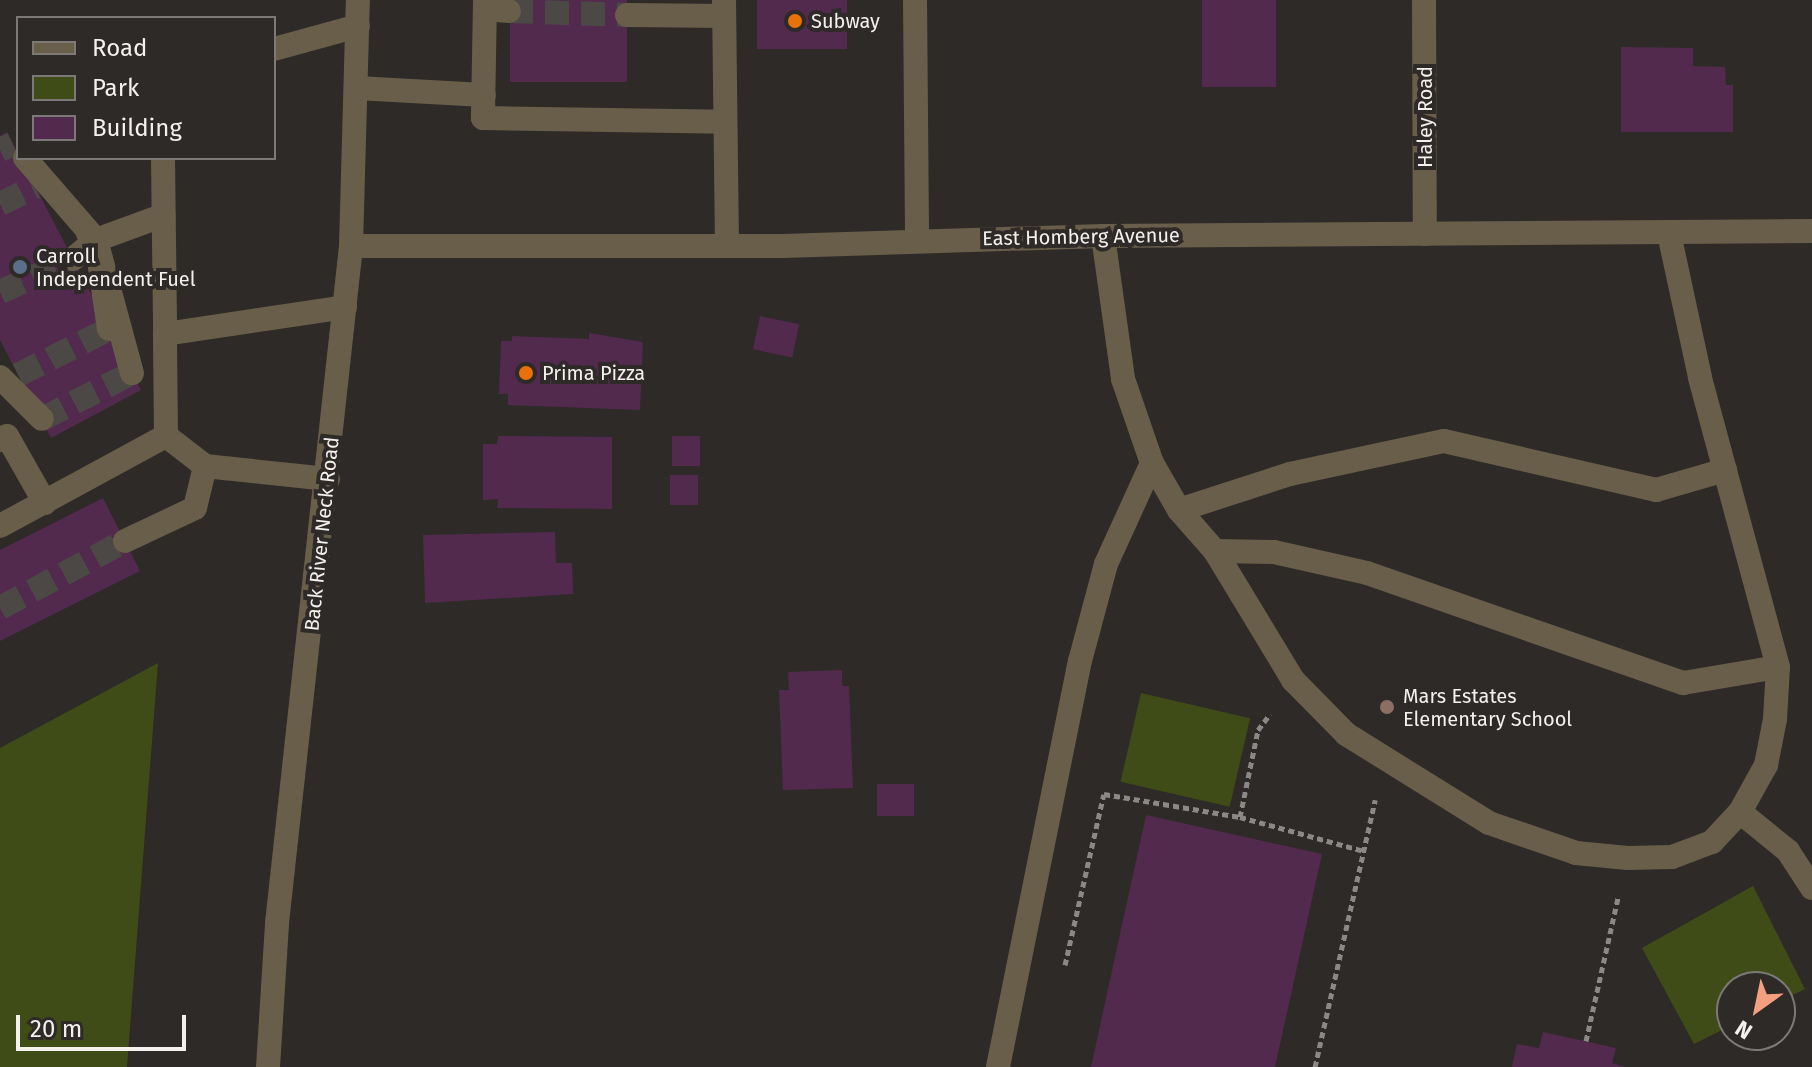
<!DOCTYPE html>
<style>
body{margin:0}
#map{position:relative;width:1812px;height:1067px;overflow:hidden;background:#2e2a28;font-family:"Fira Sans",sans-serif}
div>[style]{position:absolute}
.green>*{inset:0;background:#3f4c17;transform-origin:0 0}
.building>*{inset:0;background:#522a4d;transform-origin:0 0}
.minor-tunnel>*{height:24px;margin-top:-12px;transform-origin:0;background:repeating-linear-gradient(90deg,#4c4846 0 24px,transparent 0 36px)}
.path>*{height:5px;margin-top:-2.5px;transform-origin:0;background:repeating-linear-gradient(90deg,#8c8886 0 6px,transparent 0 10px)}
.minor>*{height:24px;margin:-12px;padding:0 12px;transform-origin:12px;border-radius:12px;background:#695e49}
.dots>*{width:22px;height:22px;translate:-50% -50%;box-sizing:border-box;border:4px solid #2e2a28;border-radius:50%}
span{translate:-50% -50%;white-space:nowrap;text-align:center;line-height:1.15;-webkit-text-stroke:8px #2e2a28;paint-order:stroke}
.poi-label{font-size:20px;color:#f3f0ee}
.left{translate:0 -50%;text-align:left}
.street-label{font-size:20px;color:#f3f0ee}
.legend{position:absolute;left:16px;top:16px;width:260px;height:144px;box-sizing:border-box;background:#2e2a28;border:2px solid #7d7977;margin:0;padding:10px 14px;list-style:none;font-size:24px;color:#f3f0ee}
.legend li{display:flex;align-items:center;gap:16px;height:40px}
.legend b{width:40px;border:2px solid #7d7977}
.north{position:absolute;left:1716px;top:971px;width:80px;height:80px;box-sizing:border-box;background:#2e2a28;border:2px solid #7d7977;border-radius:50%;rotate:213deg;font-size:22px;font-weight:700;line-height:32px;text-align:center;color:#f3f0ee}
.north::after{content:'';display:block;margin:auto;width:28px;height:36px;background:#f3a081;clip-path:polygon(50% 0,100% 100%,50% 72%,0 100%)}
.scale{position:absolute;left:16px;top:1015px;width:170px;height:36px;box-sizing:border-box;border:4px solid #f3f0ee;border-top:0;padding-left:10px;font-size:24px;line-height:28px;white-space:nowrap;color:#f3f0ee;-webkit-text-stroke:6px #2e2a28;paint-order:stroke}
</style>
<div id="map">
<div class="green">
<i style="clip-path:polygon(158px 663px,127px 1067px,0 1067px,0 748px)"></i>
<i style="left:1141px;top:693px;width:112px;height:91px;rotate:13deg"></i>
<i style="clip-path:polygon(1753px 886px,1805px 989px,1780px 1001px,1780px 987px,1732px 987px,1732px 1025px,1694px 1044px,1642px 948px)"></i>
</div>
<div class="building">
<i style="left:510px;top:0;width:117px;height:82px"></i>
<i style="left:757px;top:0;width:90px;height:49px"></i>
<i style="left:1202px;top:0;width:74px;height:87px"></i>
<i style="clip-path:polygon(1621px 47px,1693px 48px,1693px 66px,1725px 67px,1726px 85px,1733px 85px,1733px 132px,1621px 132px)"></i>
<i style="clip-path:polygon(7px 132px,141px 390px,51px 438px,0 340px,0 136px)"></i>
<i style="left:760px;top:316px;width:40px;height:34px;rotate:12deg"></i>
<i style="clip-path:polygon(589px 333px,643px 342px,640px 410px,508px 405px,508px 394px,499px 394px,501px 341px,512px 341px,512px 336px,589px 339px)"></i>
<i style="clip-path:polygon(498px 436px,612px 437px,612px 509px,497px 508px,498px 499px,483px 500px,483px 444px,497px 444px)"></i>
<i style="left:672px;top:436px;width:28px;height:30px"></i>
<i style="left:670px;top:475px;width:28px;height:30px"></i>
<i style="clip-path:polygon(103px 498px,140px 571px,0 641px,0 550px)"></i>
<i style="clip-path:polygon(555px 532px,556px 563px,572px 563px,573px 594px,425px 603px,423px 535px)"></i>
<i style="clip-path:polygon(842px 670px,842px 686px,849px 686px,853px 788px,783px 790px,779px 690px,789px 690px,788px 672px)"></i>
<i style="left:877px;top:784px;width:37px;height:32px"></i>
<i style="clip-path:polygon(1146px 815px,1322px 854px,1275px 1067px,1091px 1067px)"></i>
<i style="clip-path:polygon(1543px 1032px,1616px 1048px,1612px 1063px,1625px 1067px,1512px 1067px,1517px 1044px,1539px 1048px)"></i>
</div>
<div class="minor-tunnel">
<i style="left:509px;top:11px;width:118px;rotate:1.9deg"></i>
<i style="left:0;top:150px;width:14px;rotate:-25deg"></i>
<i style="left:0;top:204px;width:39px;rotate:-26deg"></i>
<i style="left:0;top:292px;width:80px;rotate:-24.3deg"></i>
<i style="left:18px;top:375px;width:102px;rotate:-26.8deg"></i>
<i style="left:42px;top:419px;width:101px;rotate:-27.1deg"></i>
<i style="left:0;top:608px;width:142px;rotate:-28.2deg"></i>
</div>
<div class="path">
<i style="left:1240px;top:817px;width:129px;rotate:15.3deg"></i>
<i style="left:1065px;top:965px;width:175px;rotate:-77.2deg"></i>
<i style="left:1104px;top:794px;width:138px;rotate:9.6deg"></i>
<i style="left:1240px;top:817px;width:89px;rotate:-78.3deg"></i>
<i style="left:1258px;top:730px;width:20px;rotate:-53deg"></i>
<i style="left:1586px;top:1041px;width:147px;rotate:-77.4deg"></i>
<i style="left:1315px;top:1067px;width:274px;rotate:-77.3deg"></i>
</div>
<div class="minor">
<i style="left:485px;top:0;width:118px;rotate:91deg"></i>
<i style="left:483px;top:118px;width:242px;rotate:0.9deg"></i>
<i style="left:724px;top:0;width:245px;rotate:89.3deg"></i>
<i style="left:915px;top:0;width:241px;rotate:89.5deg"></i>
<i style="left:1424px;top:0;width:234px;rotate:89.8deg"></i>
<i style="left:485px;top:9px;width:24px;rotate:5deg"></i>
<i style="left:627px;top:15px;width:97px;rotate:0.6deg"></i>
<i style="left:274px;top:49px;width:87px;rotate:-15.3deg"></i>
<i style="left:357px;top:88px;width:127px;rotate:3.2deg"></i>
<i style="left:25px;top:158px;width:108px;rotate:49.1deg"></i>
<i style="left:96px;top:240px;width:72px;rotate:-20.2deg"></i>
<i style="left:163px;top:158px;width:176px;rotate:89.3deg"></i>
<i style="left:1103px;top:236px;width:144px;rotate:82deg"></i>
<i style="left:1123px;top:379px;width:89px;rotate:71deg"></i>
<i style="left:1152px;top:463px;width:54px;rotate:60.1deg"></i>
<i style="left:1179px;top:510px;width:55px;rotate:48.7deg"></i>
<i style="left:1215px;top:551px;width:151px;rotate:58.8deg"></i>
<i style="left:1293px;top:680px;width:76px;rotate:45.5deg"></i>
<i style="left:1346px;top:734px;width:168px;rotate:31.9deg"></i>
<i style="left:1489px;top:823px;width:92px;rotate:19deg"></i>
<i style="left:1576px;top:853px;width:52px;rotate:5.5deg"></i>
<i style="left:1628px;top:858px;width:44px;rotate:-1.3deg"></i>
<i style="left:1672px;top:857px;width:43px;rotate:-20.6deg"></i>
<i style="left:1712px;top:842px;width:41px;rotate:-47deg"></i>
<i style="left:1740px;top:812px;width:54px;rotate:-61deg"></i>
<i style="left:1766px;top:765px;width:47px;rotate:-78.9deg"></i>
<i style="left:1775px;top:719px;width:52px;rotate:-86.7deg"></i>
<i style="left:1778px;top:667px;width:300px;rotate:-105.1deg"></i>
<i style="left:1700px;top:377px;width:146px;rotate:-102.2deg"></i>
<i style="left:351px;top:246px;width:432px"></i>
<i style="left:783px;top:246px;width:320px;rotate:-1.8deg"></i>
<i style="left:1103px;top:236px;width:709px;rotate:-0.4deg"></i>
<i style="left:73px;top:259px;width:30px;rotate:-40deg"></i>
<i style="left:96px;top:240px;width:11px;rotate:-139deg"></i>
<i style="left:109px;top:329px;width:90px;rotate:-98.3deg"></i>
<i style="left:96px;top:240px;width:138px;rotate:74.9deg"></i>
<i style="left:0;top:377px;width:59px;rotate:45deg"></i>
<i style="left:0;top:440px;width:8px;rotate:-30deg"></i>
<i style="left:7px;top:436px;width:77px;rotate:60.4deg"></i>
<i style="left:328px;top:479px;width:124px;rotate:-174deg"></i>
<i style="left:205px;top:466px;width:49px;rotate:-142.4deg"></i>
<i style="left:166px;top:436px;width:102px;rotate:-90.6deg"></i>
<i style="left:165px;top:334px;width:182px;rotate:-8.5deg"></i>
<i style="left:1179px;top:510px;width:117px;rotate:-18deg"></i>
<i style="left:1290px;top:474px;width:157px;rotate:-12.1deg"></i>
<i style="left:1444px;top:441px;width:218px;rotate:13deg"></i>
<i style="left:1656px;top:490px;width:72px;rotate:-16.2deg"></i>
<i style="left:0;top:526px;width:189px;rotate:-28.5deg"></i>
<i style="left:125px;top:541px;width:77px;rotate:-25.2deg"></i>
<i style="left:195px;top:508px;width:43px;rotate:-76.6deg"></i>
<i style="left:1215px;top:551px;width:59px;rotate:1deg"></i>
<i style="left:1274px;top:552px;width:95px;rotate:12.7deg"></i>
<i style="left:1367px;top:573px;width:335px;rotate:19.2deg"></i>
<i style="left:1683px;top:683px;width:96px;rotate:-9.6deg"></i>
<i style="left:1740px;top:812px;width:62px;rotate:39.1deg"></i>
<i style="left:1788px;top:851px;width:44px;rotate:57deg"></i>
<i style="left:268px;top:1067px;width:144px;rotate:-86.4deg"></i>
<i style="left:277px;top:923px;width:681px;rotate:-83.76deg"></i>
<i style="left:351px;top:246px;width:246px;rotate:-88.4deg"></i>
<i style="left:998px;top:1067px;width:414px;rotate:-78.6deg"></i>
<i style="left:1080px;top:661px;width:100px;rotate:-75deg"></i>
<i style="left:1106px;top:564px;width:111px;rotate:-65.5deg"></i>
</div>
<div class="dots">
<i style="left:795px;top:21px;background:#e8710a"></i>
<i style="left:20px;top:267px;background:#5c6f8a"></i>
<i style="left:526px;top:373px;background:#e8710a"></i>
<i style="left:1387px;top:707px;background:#8d6e63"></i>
</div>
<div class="poi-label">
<span class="left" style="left:811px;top:21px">Subway</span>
<span class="left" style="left:36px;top:268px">Carroll<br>Independent Fuel</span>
<span class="left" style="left:542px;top:373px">Prima Pizza</span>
<span class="left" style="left:1403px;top:708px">Mars Estates<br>Elementary School</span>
</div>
<div class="street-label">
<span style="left:1425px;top:117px;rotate:-90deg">Haley Road</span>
<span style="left:1081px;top:237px;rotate:-1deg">East Homberg Avenue</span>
<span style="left:322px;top:534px;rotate:-84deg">Back River Neck Road</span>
</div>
<ul class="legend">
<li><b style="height:10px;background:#695e49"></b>Road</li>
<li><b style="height:22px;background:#3f4c17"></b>Park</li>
<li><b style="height:22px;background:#522a4d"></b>Building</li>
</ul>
<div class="north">N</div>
<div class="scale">20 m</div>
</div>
